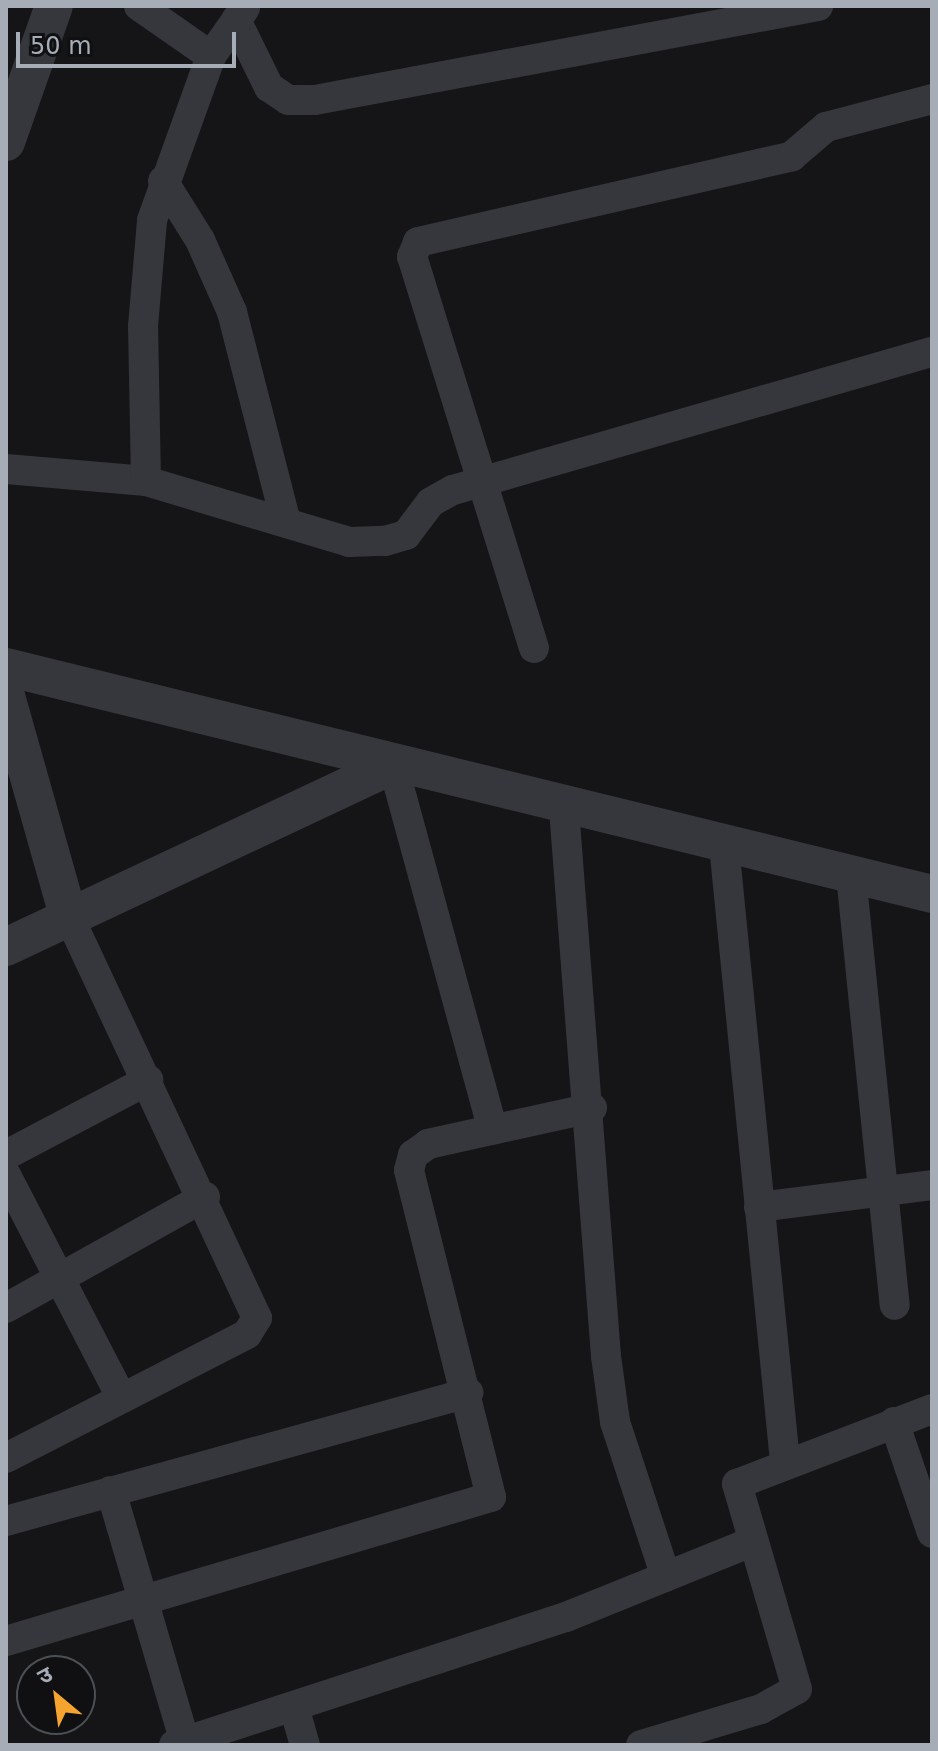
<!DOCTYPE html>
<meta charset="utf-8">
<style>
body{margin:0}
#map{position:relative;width:938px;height:1751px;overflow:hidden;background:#151517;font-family:"DejaVu Sans","Noto Sans Devanagari",sans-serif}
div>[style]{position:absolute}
.minor>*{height:30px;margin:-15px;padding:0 15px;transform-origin:15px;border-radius:15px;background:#36373c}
.tertiary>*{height:38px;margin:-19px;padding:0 19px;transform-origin:19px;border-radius:19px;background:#36373c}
span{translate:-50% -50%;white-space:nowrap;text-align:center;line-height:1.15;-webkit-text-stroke:6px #101012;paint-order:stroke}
.frame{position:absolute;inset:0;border:8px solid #a6adb7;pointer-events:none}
.north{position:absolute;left:16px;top:1655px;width:80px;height:80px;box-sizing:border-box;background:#101012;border:2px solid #4c4f54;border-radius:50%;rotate:331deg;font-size:22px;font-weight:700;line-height:32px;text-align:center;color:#a6adb7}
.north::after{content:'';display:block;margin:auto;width:28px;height:36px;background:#f5a42f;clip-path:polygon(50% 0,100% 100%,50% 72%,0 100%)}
.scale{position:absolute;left:16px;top:32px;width:220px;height:36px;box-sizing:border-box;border:4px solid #a6adb7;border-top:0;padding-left:10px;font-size:24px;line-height:28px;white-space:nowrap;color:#a6adb7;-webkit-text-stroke:6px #101012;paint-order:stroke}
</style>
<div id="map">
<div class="minor">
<i style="left:139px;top:6px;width:88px;rotate:34.8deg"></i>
<i style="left:236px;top:20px;width:75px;rotate:63.8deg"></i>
<i style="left:269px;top:87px;width:23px;rotate:34deg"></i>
<i style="left:288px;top:100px;width:27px"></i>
<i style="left:315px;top:100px;width:512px;rotate:-10.59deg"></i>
<i style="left:163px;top:181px;width:70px;rotate:57.9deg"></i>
<i style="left:200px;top:240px;width:79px;rotate:66deg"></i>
<i style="left:232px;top:312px;width:213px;rotate:75.6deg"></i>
<i style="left:6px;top:469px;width:141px;rotate:4.9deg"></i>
<i style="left:146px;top:481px;width:212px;rotate:16.7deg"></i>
<i style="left:349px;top:542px;width:36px;rotate:-2deg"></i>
<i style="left:385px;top:541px;width:22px;rotate:-16deg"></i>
<i style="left:406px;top:535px;width:41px;rotate:-52.9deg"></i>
<i style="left:431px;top:502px;width:25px;rotate:-29deg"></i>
<i style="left:453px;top:490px;width:498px;rotate:-16.1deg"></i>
<i style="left:146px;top:481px;width:155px;rotate:-91.1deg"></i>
<i style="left:143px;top:326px;width:106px;rotate:-85.1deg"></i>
<i style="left:152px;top:220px;width:174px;rotate:-70.2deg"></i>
<i style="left:211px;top:56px;width:59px;rotate:-54.7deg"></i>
<i style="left:534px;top:648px;width:410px;rotate:-107.3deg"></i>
<i style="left:412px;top:257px;width:16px;rotate:-68deg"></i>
<i style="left:418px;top:242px;width:384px;rotate:-12.9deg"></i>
<i style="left:792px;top:156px;width:45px;rotate:-40.5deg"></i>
<i style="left:826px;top:127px;width:110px;rotate:-14.8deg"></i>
<i style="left:393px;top:765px;width:378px;rotate:74.7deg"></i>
<i style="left:564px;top:809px;width:549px;rotate:85.61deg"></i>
<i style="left:606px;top:1356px;width:67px;rotate:82.2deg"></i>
<i style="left:615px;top:1422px;width:163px;rotate:71.8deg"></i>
<i style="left:724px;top:845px;width:620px;rotate:84.35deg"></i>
<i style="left:851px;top:875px;width:432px;rotate:84.2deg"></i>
<i style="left:6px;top:1155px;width:161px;rotate:-27.8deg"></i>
<i style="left:6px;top:1175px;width:250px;rotate:62.6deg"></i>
<i style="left:759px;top:1207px;width:174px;rotate:-7.2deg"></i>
<i style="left:6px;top:1308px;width:228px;rotate:-29.2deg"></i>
<i style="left:894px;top:1422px;width:117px;rotate:71.1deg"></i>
<i style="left:6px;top:1458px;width:271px;rotate:-27.2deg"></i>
<i style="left:247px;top:1334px;width:19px;rotate:-58deg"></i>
<i style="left:257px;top:1318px;width:445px;rotate:-115.1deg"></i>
<i style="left:111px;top:1491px;width:262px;rotate:73.6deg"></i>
<i style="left:6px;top:1521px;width:480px;rotate:-15.5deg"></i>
<i style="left:6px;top:1641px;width:506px;rotate:-16.54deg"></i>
<i style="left:491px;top:1497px;width:337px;rotate:-104.1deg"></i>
<i style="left:409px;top:1170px;width:16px;rotate:-75deg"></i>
<i style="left:413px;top:1155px;width:19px;rotate:-36deg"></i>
<i style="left:428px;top:1144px;width:168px;rotate:-12.4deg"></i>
<i style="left:294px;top:1707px;width:40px;rotate:74deg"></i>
<i style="left:174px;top:1745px;width:412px;rotate:-18.1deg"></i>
<i style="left:566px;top:1617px;width:201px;rotate:-22deg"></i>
<i style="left:641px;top:1745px;width:125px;rotate:-16.7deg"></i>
<i style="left:761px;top:1709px;width:41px;rotate:-29.1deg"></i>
<i style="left:797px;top:1689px;width:214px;rotate:-106.3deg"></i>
<i style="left:737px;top:1484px;width:209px;rotate:-21deg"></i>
</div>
<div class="tertiary">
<i style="left:6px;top:142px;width:144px;rotate:-70.6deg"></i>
<i style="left:6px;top:667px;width:953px;rotate:13.77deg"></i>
<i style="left:6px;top:696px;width:228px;rotate:74.2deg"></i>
<i style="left:6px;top:947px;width:428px;rotate:-25.2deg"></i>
</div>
<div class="frame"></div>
<div class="north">उ</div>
<div class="scale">50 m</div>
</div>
